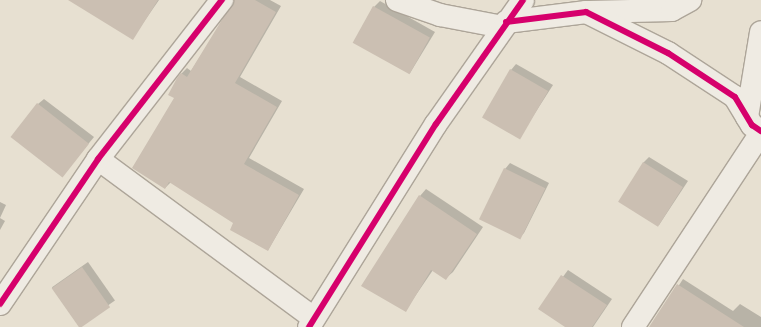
<!DOCTYPE html>
<style>
body{margin:0}
#map{position:relative;width:761px;height:327px;overflow:hidden;background:#e7e0d1;font-family:"Source Serif 4",serif}
div>[style]{position:absolute}
.shadow>*{inset:0;background:#0003;transform-origin:0 0}
.building>*{inset:0;background:#cbbfb2;transform-origin:0 0}
.roads{filter:drop-shadow(1px 0 #ada599) drop-shadow(-1px 0 #ada599) drop-shadow(0 1px #ada599) drop-shadow(0 -1px #ada599)}
.street>*{height:22px;margin:-11px;padding:0 11px;transform-origin:11px;border-radius:11px;background:#efebe3}
.cycleway>*{height:6px;margin:-3px;padding:0 3px;transform-origin:3px;border-radius:3px;background:#d6006c}
span{translate:-50% -50%;white-space:nowrap;text-align:center;line-height:1.15;-webkit-text-stroke:4px #f7eed8;paint-order:stroke}
</style>
<div id="map">
<div class="shadow">
<i style="clip-path:polygon(97px 0,159px 0,132px 39px)"></i>
<i style="clip-path:polygon(236px 0,270px 0,281px 6px,240px 77px,282px 101px,249px 158px,304px 189px,268px 250px,235px 223px,171px 182px,165px 188px,175px 98px,181px 74px,187px 68px,191px 71px)"></i>
<i style="clip-path:polygon(380px 1px,435px 32px,410px 73px,374px 7px)"></i>
<i style="clip-path:polygon(516px 64px,553px 85px,519px 138px,511px 70px)"></i>
<i style="clip-path:polygon(44px 99px,94px 137px,62px 176px,38px 104px)"></i>
<i style="clip-path:polygon(649px 157px,688px 181px,659px 225px,643px 163px)"></i>
<i style="clip-path:polygon(510px 163px,549px 183px,524px 233px,519px 238px,505px 169px)"></i>
<i style="clip-path:polygon(426px 189px,483px 227px,453px 272px,446px 278px,433px 270px,405px 311px,420px 196px)"></i>
<i style="clip-path:polygon(0 202px,6px 205px,0 218px)"></i>
<i style="clip-path:polygon(0 218px,5px 221px,0 230px)"></i>
<i style="left:88px;top:262px;width:47px;height:44px;rotate:55deg"></i>
<i style="clip-path:polygon(568px 270px,612px 299px,593px 327px,567px 327px,539px 309px)"></i>
<i style="clip-path:polygon(683px 279px,733px 311px,740px 304px,761px 317px,761px 327px,652px 327px)"></i>
</div>
<div class="building">
<i style="clip-path:polygon(68px 0,158px 0,133px 40px)"></i>
<i style="clip-path:polygon(234px 0,255px 0,276px 12px,235px 83px,277px 107px,244px 164px,299px 195px,268px 251px,230px 230px,233px 223px,169px 182px,165px 189px,132px 168px,174px 98px,168px 95px,177px 78px,181px 73px,187px 77px)"></i>
<i style="left:373px;top:6px;width:65px;height:42px;rotate:29deg"></i>
<i style="left:510px;top:69px;width:44px;height:56px;rotate:30deg"></i>
<i style="left:37px;top:103px;width:66px;height:43px;rotate:38deg"></i>
<i style="left:643px;top:162px;width:47px;height:47px;rotate:32deg"></i>
<i style="left:504px;top:168px;width:46px;height:57px;rotate:26deg"></i>
<i style="clip-path:polygon(419px 195px,477px 234px,446px 280px,431px 270px,406px 312px,361px 286px)"></i>
<i style="left:82px;top:267px;width:49px;height:37px;rotate:55deg"></i>
<i style="clip-path:polygon(561px 275px,607px 305px,592px 327px,565px 327px,538px 309px)"></i>
<i style="clip-path:polygon(677px 284px,744px 327px,649px 327px)"></i>
</div>
<div class="roads">
<div class="street">
<i style="left:397px;top:0;width:46px;rotate:19.2deg"></i>
<i style="left:440px;top:15px;width:64px;rotate:10.8deg"></i>
<i style="left:589px;top:12px;width:83px;rotate:-1.4deg"></i>
<i style="left:672px;top:10px;width:21px;rotate:-29deg"></i>
<i style="left:506px;top:22px;width:81px;rotate:-7.1deg"></i>
<i style="left:586px;top:12px;width:92px;rotate:26.6deg"></i>
<i style="left:668px;top:53px;width:80px;rotate:33.3deg"></i>
<i style="left:735px;top:97px;width:33px;rotate:59deg"></i>
<i style="left:752px;top:125px;width:11px;rotate:34deg"></i>
<i style="left:747px;top:117px;width:86px;rotate:-80.6deg"></i>
<i style="left:98px;top:159px;width:268px;rotate:36.4deg"></i>
<i style="left:0;top:304px;width:175px;rotate:-55.9deg"></i>
<i style="left:98px;top:159px;width:202px;rotate:-52.1deg"></i>
<i style="left:309px;top:327px;width:239px;rotate:-58deg"></i>
<i style="left:436px;top:124px;width:151px;rotate:-54.9deg"></i>
<i style="left:633px;top:327px;width:232px;rotate:-56.6deg"></i>
</div>
</div>
<div class="cycleway">
<i style="left:506px;top:22px;width:81px;rotate:-7.1deg"></i>
<i style="left:586px;top:12px;width:92px;rotate:26.6deg"></i>
<i style="left:668px;top:53px;width:80px;rotate:33.3deg"></i>
<i style="left:735px;top:97px;width:33px;rotate:59deg"></i>
<i style="left:752px;top:125px;width:11px;rotate:34deg"></i>
<i style="left:0;top:304px;width:175px;rotate:-55.9deg"></i>
<i style="left:98px;top:159px;width:202px;rotate:-52.1deg"></i>
<i style="left:309px;top:327px;width:239px;rotate:-58deg"></i>
<i style="left:436px;top:124px;width:151px;rotate:-54.9deg"></i>
</div>
</div>
